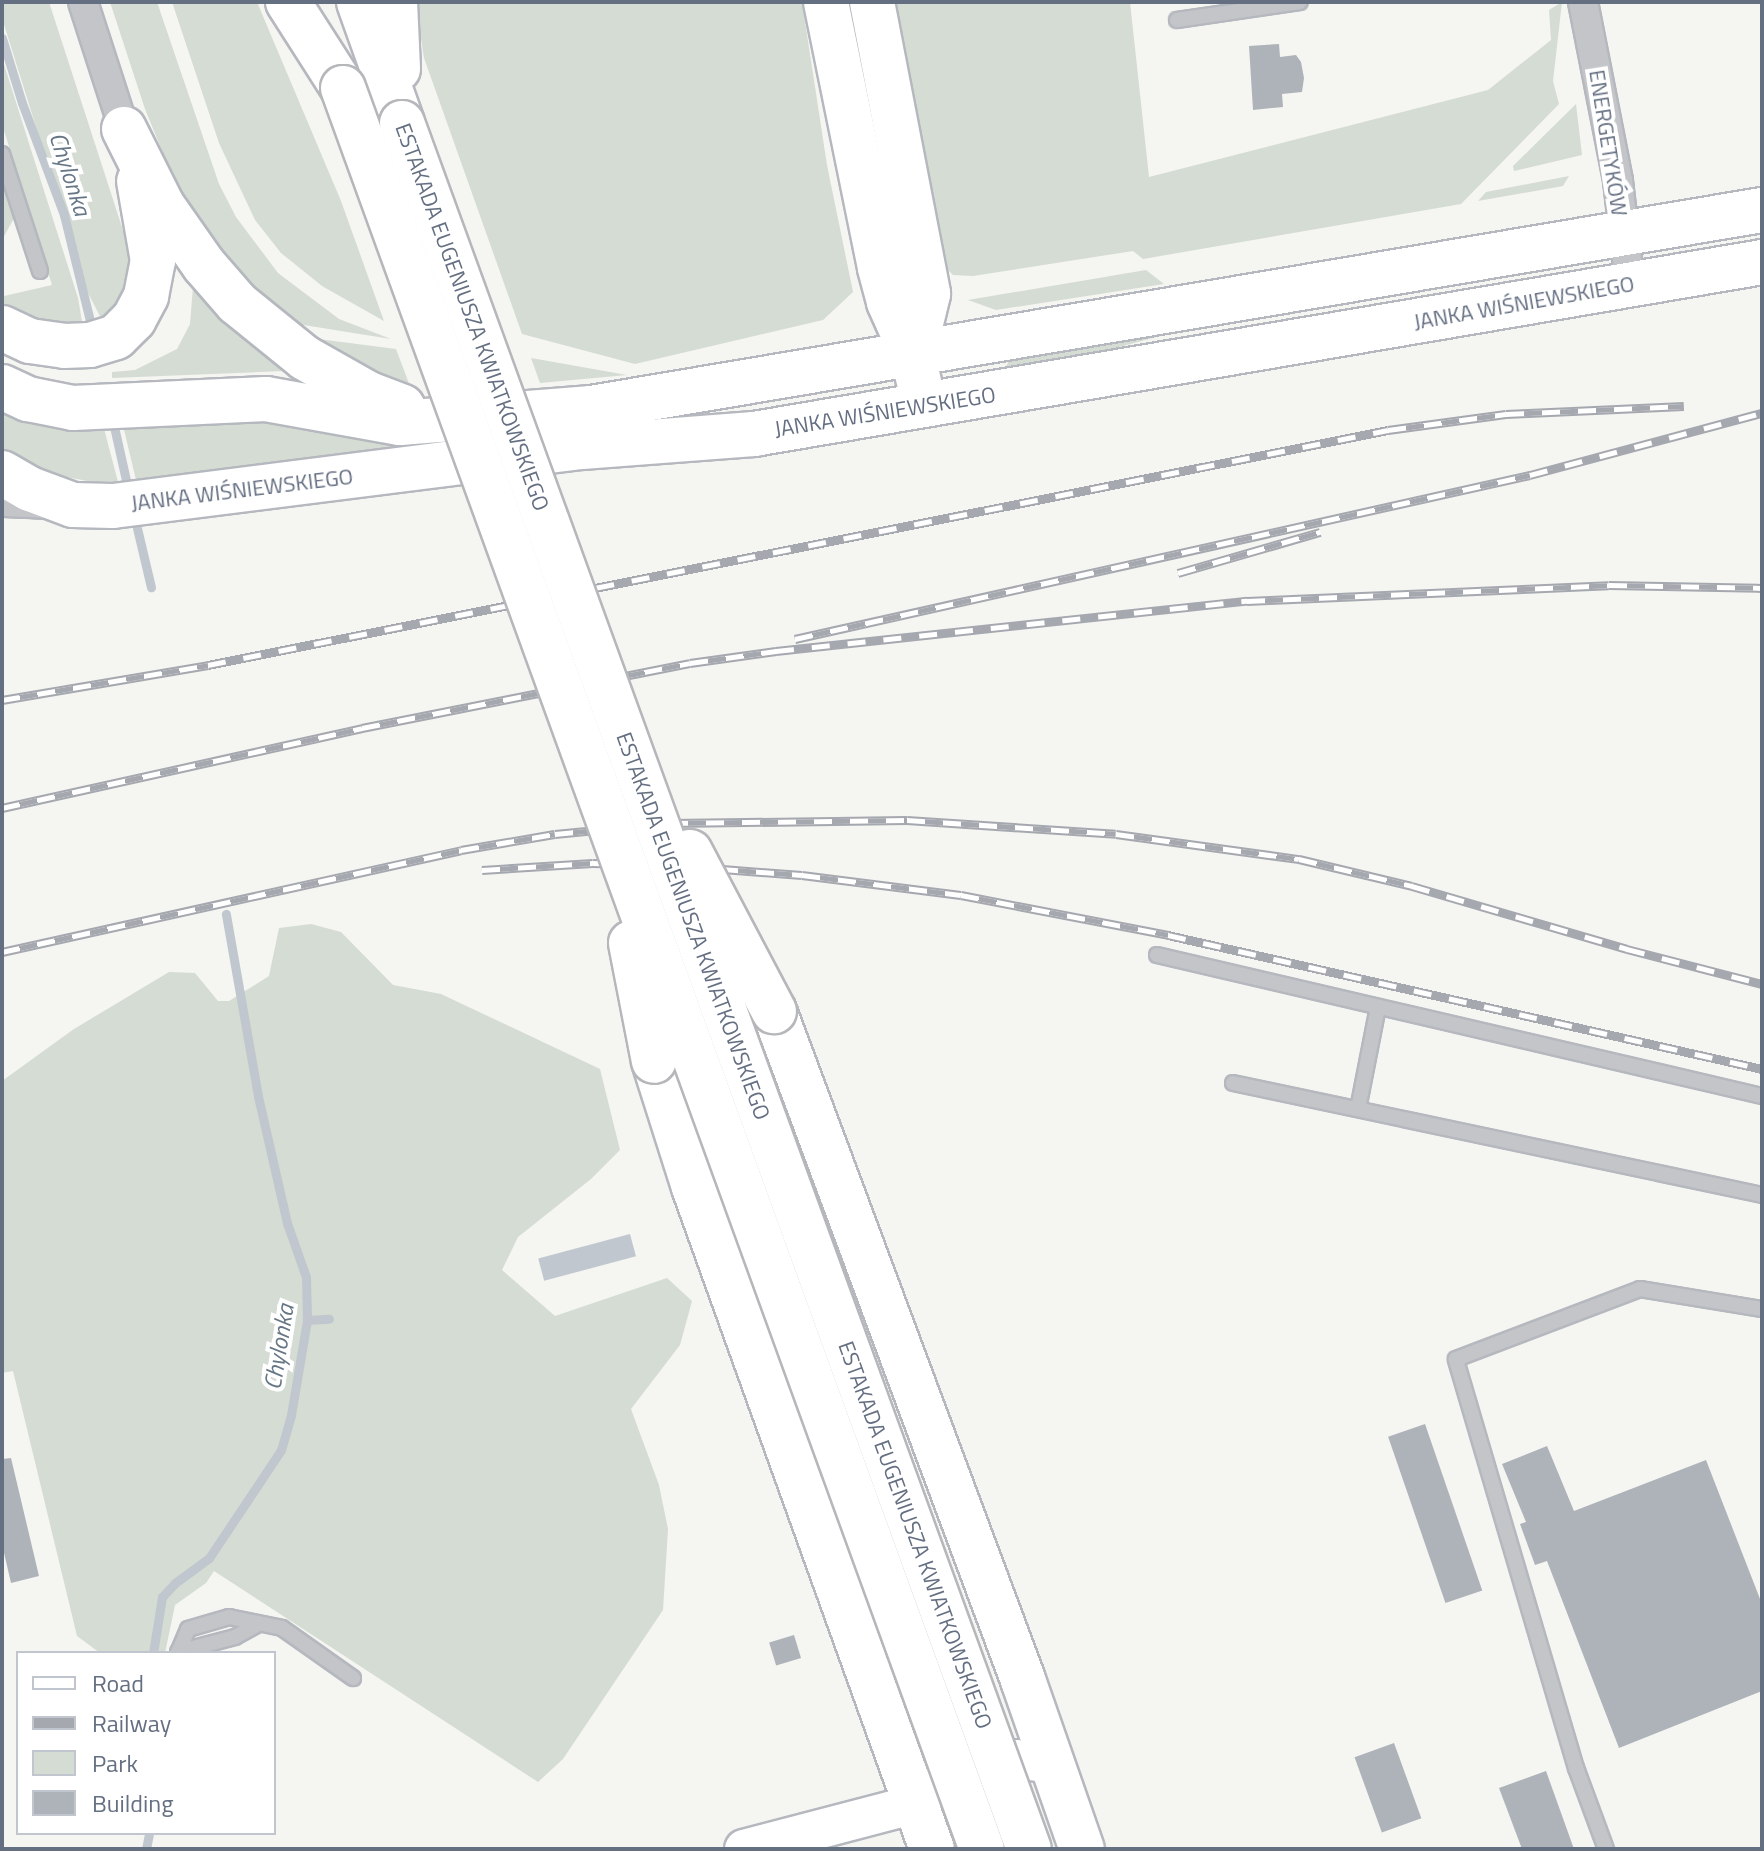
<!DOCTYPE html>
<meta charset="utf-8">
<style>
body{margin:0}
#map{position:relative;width:1764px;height:1851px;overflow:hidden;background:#f5f5f2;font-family:"Titillium Web",sans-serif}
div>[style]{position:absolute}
.green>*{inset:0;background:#d5dcd3}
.water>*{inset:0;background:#c0c7ce;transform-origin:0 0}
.stream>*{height:9px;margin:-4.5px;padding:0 4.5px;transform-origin:4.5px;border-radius:4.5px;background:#c0c7ce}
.building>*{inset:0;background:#aeb3ba;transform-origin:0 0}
.roads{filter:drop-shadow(2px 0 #b5b8be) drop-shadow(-2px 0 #b5b8be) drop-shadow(0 2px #b5b8be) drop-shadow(0 -2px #b5b8be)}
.lane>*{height:14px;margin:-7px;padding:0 7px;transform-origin:7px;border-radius:7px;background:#c3c5c9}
.street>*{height:28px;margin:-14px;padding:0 14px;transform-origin:14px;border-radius:14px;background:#c3c5c9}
.secondary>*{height:38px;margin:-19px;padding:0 19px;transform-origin:19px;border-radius:19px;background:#fff}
.highway>*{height:44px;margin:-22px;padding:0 22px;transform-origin:22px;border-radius:22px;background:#fff}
.rail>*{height:9px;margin-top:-4.5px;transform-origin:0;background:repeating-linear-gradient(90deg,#fff 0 18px,#a5a8af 0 36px);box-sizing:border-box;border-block:2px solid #a5a8af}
.bridges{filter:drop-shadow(2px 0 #b5b7bb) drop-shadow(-2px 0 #b5b7bb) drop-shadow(0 2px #b5b7bb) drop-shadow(0 -2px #b5b7bb)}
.highway-bridge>*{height:44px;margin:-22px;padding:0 22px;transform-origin:22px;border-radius:22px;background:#fff}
span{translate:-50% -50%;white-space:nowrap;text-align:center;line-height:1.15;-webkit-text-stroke:8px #fff;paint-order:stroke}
.street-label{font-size:22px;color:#656f82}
.water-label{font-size:24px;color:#667685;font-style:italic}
.frame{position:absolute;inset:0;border:4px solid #656f82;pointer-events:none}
.legend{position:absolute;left:16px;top:1651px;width:260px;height:184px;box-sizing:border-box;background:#fff;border:2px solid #c1c5cd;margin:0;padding:10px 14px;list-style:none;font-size:24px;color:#656f82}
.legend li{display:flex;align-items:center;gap:16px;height:40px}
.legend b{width:40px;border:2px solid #c1c5cd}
</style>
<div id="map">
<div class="green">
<i style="clip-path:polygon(2px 2px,49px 2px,131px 255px,130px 301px,103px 322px,88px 293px,2px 18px)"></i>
<i style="clip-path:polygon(110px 2px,157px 2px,219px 184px,236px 217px,278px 273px,339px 319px,391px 339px,285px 322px,250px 291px,181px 197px,145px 109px)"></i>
<i style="clip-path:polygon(172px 2px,257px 2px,341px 201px,384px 321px,322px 286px,281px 253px,255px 220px,219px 143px)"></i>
<i style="clip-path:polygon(415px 2px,802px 2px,827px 165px,853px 292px,823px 320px,635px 364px,522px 334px,424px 58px)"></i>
<i style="clip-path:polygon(891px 2px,1130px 2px,1149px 177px,1488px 90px,1551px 40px,1549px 10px,1562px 2px,1553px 81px,1559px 104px,1461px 204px,1143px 259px,1133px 251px,973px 276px,953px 275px,945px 267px)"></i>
<i style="clip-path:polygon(2px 58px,78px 298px,83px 327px,2px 315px,2px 289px,4px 296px,52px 285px,2px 124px)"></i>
<i style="clip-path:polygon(1576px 104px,1582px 155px,1514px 171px,1513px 166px)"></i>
<i style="clip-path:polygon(2px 176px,13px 206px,13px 220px,2px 240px)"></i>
<i style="clip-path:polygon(1569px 176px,1563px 186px,1478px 201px,1486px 192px)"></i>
<i style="clip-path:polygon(1146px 270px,1164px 284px,996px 310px,968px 300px)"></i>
<i style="clip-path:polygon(198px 284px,286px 366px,284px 371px,112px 378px,112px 372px,135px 370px,177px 349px,190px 324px,193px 287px)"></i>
<i style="clip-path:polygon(1190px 328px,1015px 375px,1005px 370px,1011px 355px)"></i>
<i style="clip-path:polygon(287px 335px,396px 349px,413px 394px)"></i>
<i style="clip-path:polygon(531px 358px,627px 375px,540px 383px)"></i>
<i style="clip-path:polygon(2px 402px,102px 421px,118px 482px,87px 481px,52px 474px,2px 450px)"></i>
<i style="clip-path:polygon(191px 411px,427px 433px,431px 445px,182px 480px,136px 480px,121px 417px)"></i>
<i style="clip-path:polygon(311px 924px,341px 932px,393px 985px,441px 994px,600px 1069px,620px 1150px,591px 1179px,518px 1237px,502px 1270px,555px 1316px,667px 1278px,692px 1301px,680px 1345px,631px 1409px,659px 1485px,668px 1529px,663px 1610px,563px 1759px,538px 1782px,214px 1571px,206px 1583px,175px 1605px,165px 1653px,100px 1653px,77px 1636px,13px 1371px,2px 1373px,2px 1081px,74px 1029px,169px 972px,195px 973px,218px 1001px,229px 1001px,269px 976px,279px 928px)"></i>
</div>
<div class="water">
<i style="left:630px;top:1234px;width:23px;height:95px;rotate:75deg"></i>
</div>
<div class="stream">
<i style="left:2px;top:38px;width:68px;rotate:72.9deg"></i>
<i style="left:22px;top:103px;width:120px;rotate:69.4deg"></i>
<i style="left:64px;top:215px;width:113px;rotate:76.2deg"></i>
<i style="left:113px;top:422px;width:59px;rotate:77.4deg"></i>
<i style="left:137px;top:528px;width:61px;rotate:76.7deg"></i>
<i style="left:307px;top:1320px;width:22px;rotate:-3deg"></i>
<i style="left:153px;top:1653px;width:57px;rotate:-80.9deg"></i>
<i style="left:162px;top:1597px;width:19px;rotate:-47deg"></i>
<i style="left:175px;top:1583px;width:42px;rotate:-36.3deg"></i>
<i style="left:209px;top:1558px;width:130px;rotate:-56.3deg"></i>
<i style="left:281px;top:1450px;width:36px;rotate:-74deg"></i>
<i style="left:291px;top:1415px;width:96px;rotate:-80.4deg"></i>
<i style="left:307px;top:1320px;width:43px;rotate:-91.3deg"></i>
<i style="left:306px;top:1277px;width:57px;rotate:-109.4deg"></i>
<i style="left:287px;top:1223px;width:130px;rotate:-102.9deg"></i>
<i style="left:258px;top:1096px;width:185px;rotate:-100deg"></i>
<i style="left:146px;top:1849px;width:16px;rotate:-79deg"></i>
</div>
<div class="building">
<i style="clip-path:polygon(1279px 44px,1280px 57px,1296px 55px,1301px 62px,1304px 78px,1302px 92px,1282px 94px,1283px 107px,1253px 110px,1249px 46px)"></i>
<i style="left:1425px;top:1424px;width:176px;height:39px;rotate:71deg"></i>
<i style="clip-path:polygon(1547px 1446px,1574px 1511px,1706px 1460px,1762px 1604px,1762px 1691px,1619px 1748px,1547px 1561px,1535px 1565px,1520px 1524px,1526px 1522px,1502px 1464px)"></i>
<i style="clip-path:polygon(11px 1458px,39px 1576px,11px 1583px,2px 1544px,2px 1459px)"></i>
<i style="left:794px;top:1635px;width:24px;height:26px;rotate:73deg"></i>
<i style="left:1394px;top:1743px;width:80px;height:42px;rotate:70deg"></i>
<i style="clip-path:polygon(1546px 1771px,1574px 1849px,1522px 1849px,1499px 1788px)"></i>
</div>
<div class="roads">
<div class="lane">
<i style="left:1177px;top:20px;width:124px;rotate:-8.3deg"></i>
<i style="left:2px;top:154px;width:123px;rotate:72deg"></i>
<i style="left:1157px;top:955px;width:621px;rotate:13.12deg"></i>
<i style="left:1233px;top:1083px;width:541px;rotate:11.95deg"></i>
<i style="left:1358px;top:1109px;width:104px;rotate:-78.9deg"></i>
<i style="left:178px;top:1652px;width:59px;rotate:-14.7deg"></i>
<i style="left:235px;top:1637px;width:26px;rotate:-29deg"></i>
<i style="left:178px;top:1653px;width:26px;rotate:-67deg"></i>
<i style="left:188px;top:1629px;width:43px;rotate:-16.3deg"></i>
<i style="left:229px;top:1617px;width:54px;rotate:11.7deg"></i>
<i style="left:282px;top:1628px;width:87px;rotate:35.2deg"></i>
<i style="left:1606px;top:1849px;width:86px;rotate:-110.3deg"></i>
<i style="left:1576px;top:1768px;width:426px;rotate:-106.4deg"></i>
<i style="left:1456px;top:1359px;width:197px;rotate:-20.8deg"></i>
<i style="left:1640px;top:1289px;width:124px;rotate:9.3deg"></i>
</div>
<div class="street">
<i style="left:83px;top:2px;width:133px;rotate:72.1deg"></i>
<i style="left:1583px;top:2px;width:182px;rotate:78.9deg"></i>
<i style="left:1618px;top:181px;width:105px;rotate:83.4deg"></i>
<i style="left:2px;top:502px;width:47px;rotate:2.4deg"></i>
</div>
<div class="secondary">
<i style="left:744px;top:1849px;width:178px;rotate:-14.7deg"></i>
<i style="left:916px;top:1804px;width:43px;rotate:-42.2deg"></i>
<i style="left:948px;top:1775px;width:31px;rotate:-22deg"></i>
<i style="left:977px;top:1763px;width:39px;rotate:-6deg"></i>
<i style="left:1016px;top:1759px;width:34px;rotate:8deg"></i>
</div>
<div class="highway">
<i style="left:288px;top:2px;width:102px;rotate:57.4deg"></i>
<i style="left:359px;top:2px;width:128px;rotate:70.4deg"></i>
<i style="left:395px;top:2px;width:67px;rotate:87.4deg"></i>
<i style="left:826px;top:2px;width:271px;rotate:78.5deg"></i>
<i style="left:880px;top:268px;width:35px;rotate:75deg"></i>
<i style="left:889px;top:302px;width:59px;rotate:66deg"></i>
<i style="left:913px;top:356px;width:28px;rotate:77deg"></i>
<i style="left:872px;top:2px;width:297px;rotate:79.1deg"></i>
<i style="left:928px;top:294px;width:64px;rotate:103.6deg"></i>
<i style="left:124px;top:129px;width:85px;rotate:63.4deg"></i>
<i style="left:162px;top:205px;width:73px;rotate:55deg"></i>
<i style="left:204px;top:265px;width:50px;rotate:49deg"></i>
<i style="left:237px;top:303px;width:87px;rotate:39deg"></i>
<i style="left:305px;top:358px;width:73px;rotate:29.4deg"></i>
<i style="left:369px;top:394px;width:36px;rotate:21deg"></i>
<i style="left:2px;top:328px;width:31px;rotate:25deg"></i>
<i style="left:30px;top:341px;width:34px;rotate:8deg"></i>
<i style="left:64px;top:346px;width:26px;rotate:-2deg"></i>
<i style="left:90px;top:345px;width:27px;rotate:-17deg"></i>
<i style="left:116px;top:337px;width:25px;rotate:-45deg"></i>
<i style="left:134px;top:319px;width:26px;rotate:-62deg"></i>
<i style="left:146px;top:296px;width:36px;rotate:-79deg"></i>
<i style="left:153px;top:261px;width:81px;rotate:-99.9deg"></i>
<i style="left:2px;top:387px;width:29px;rotate:25deg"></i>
<i style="left:28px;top:399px;width:46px;rotate:11.3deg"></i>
<i style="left:73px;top:408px;width:193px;rotate:-2.7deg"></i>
<i style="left:266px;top:399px;width:136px;rotate:10.2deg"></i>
<i style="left:400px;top:423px;width:192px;rotate:-4.5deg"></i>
<i style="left:591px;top:408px;width:1188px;rotate:-9.6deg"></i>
<i style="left:2px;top:473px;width:32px;rotate:30deg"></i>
<i style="left:30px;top:489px;width:46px;rotate:20.4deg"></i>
<i style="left:73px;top:505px;width:40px;rotate:1.4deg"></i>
<i style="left:113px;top:506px;width:462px;rotate:-7.2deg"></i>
<i style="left:571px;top:448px;width:184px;rotate:-4.4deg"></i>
<i style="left:754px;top:434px;width:1023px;rotate:-9.68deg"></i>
<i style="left:774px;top:1011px;width:714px;rotate:69.58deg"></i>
<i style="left:1023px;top:1680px;width:179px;rotate:70.8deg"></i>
<i style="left:654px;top:1061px;width:132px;rotate:72.4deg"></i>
<i style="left:694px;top:1187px;width:703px;rotate:70.23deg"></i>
</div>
</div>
<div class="rail">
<i style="left:1178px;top:573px;width:148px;rotate:-16.1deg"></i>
<i style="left:795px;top:639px;width:753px;rotate:-12.58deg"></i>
<i style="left:1530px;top:475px;width:240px;rotate:-15deg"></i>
<i style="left:2px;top:700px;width:209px;rotate:-9.6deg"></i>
<i style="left:208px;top:665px;width:1203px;rotate:-11.26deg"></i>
<i style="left:1388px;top:430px;width:119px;rotate:-7.7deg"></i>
<i style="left:1506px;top:414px;width:178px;rotate:-2.6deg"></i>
<i style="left:2px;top:808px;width:369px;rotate:-12.5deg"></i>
<i style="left:362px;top:728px;width:334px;rotate:-11.2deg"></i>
<i style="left:690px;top:663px;width:87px;rotate:-7.9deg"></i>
<i style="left:776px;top:651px;width:474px;rotate:-6.1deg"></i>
<i style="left:1247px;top:601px;width:362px;rotate:-2.5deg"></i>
<i style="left:1609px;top:585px;width:153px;rotate:1.1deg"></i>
<i style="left:482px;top:870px;width:111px;rotate:-3.6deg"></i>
<i style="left:593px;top:863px;width:91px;rotate:1.9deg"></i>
<i style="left:684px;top:866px;width:118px;rotate:4.4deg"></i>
<i style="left:802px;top:875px;width:160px;rotate:7.2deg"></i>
<i style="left:961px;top:895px;width:211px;rotate:10.9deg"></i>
<i style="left:1168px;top:935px;width:609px;rotate:12.71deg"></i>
<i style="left:2px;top:952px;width:470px;rotate:-12.5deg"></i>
<i style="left:461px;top:850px;width:95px;rotate:-9.7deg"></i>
<i style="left:555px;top:834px;width:116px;rotate:-5.5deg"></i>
<i style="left:670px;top:823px;width:237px;rotate:-0.7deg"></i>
<i style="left:907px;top:820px;width:209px;rotate:3.8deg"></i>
<i style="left:1116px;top:834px;width:185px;rotate:7.8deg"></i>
<i style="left:1299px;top:859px;width:116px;rotate:13.4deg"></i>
<i style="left:1412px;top:886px;width:224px;rotate:16.3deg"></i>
<i style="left:1627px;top:949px;width:139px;rotate:14.5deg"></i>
</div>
<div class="bridges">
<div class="highway-bridge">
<i style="left:343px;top:88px;width:1873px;rotate:70.06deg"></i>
<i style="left:402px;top:123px;width:1836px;rotate:70.04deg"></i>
<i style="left:690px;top:852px;width:180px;rotate:62.2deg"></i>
<i style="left:631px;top:943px;width:120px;rotate:79deg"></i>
</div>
</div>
<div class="street-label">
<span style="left:1608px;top:143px;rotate:81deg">ENERGETYKÓW</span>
<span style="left:1524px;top:303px;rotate:-10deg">JANKA WIŚNIEWSKIEGO</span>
<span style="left:472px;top:317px;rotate:70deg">ESTAKADA EUGENIUSZA KWIATKOWSKIEGO</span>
<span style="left:885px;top:412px;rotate:-9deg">JANKA WIŚNIEWSKIEGO</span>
<span style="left:242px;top:490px;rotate:-7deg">JANKA WIŚNIEWSKIEGO</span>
<span style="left:693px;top:926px;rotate:70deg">ESTAKADA EUGENIUSZA KWIATKOWSKIEGO</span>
<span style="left:915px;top:1535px;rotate:70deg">ESTAKADA EUGENIUSZA KWIATKOWSKIEGO</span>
</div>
<div class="water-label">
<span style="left:70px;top:174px;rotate:72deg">Chylonka</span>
<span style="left:279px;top:1347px;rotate:-81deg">Chylonka</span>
</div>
<div class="frame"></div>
<ul class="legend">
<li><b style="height:10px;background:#fff"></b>Road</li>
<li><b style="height:10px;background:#a5a8af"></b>Railway</li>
<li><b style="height:22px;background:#d5dcd3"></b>Park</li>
<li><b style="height:22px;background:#aeb3ba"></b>Building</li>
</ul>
</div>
